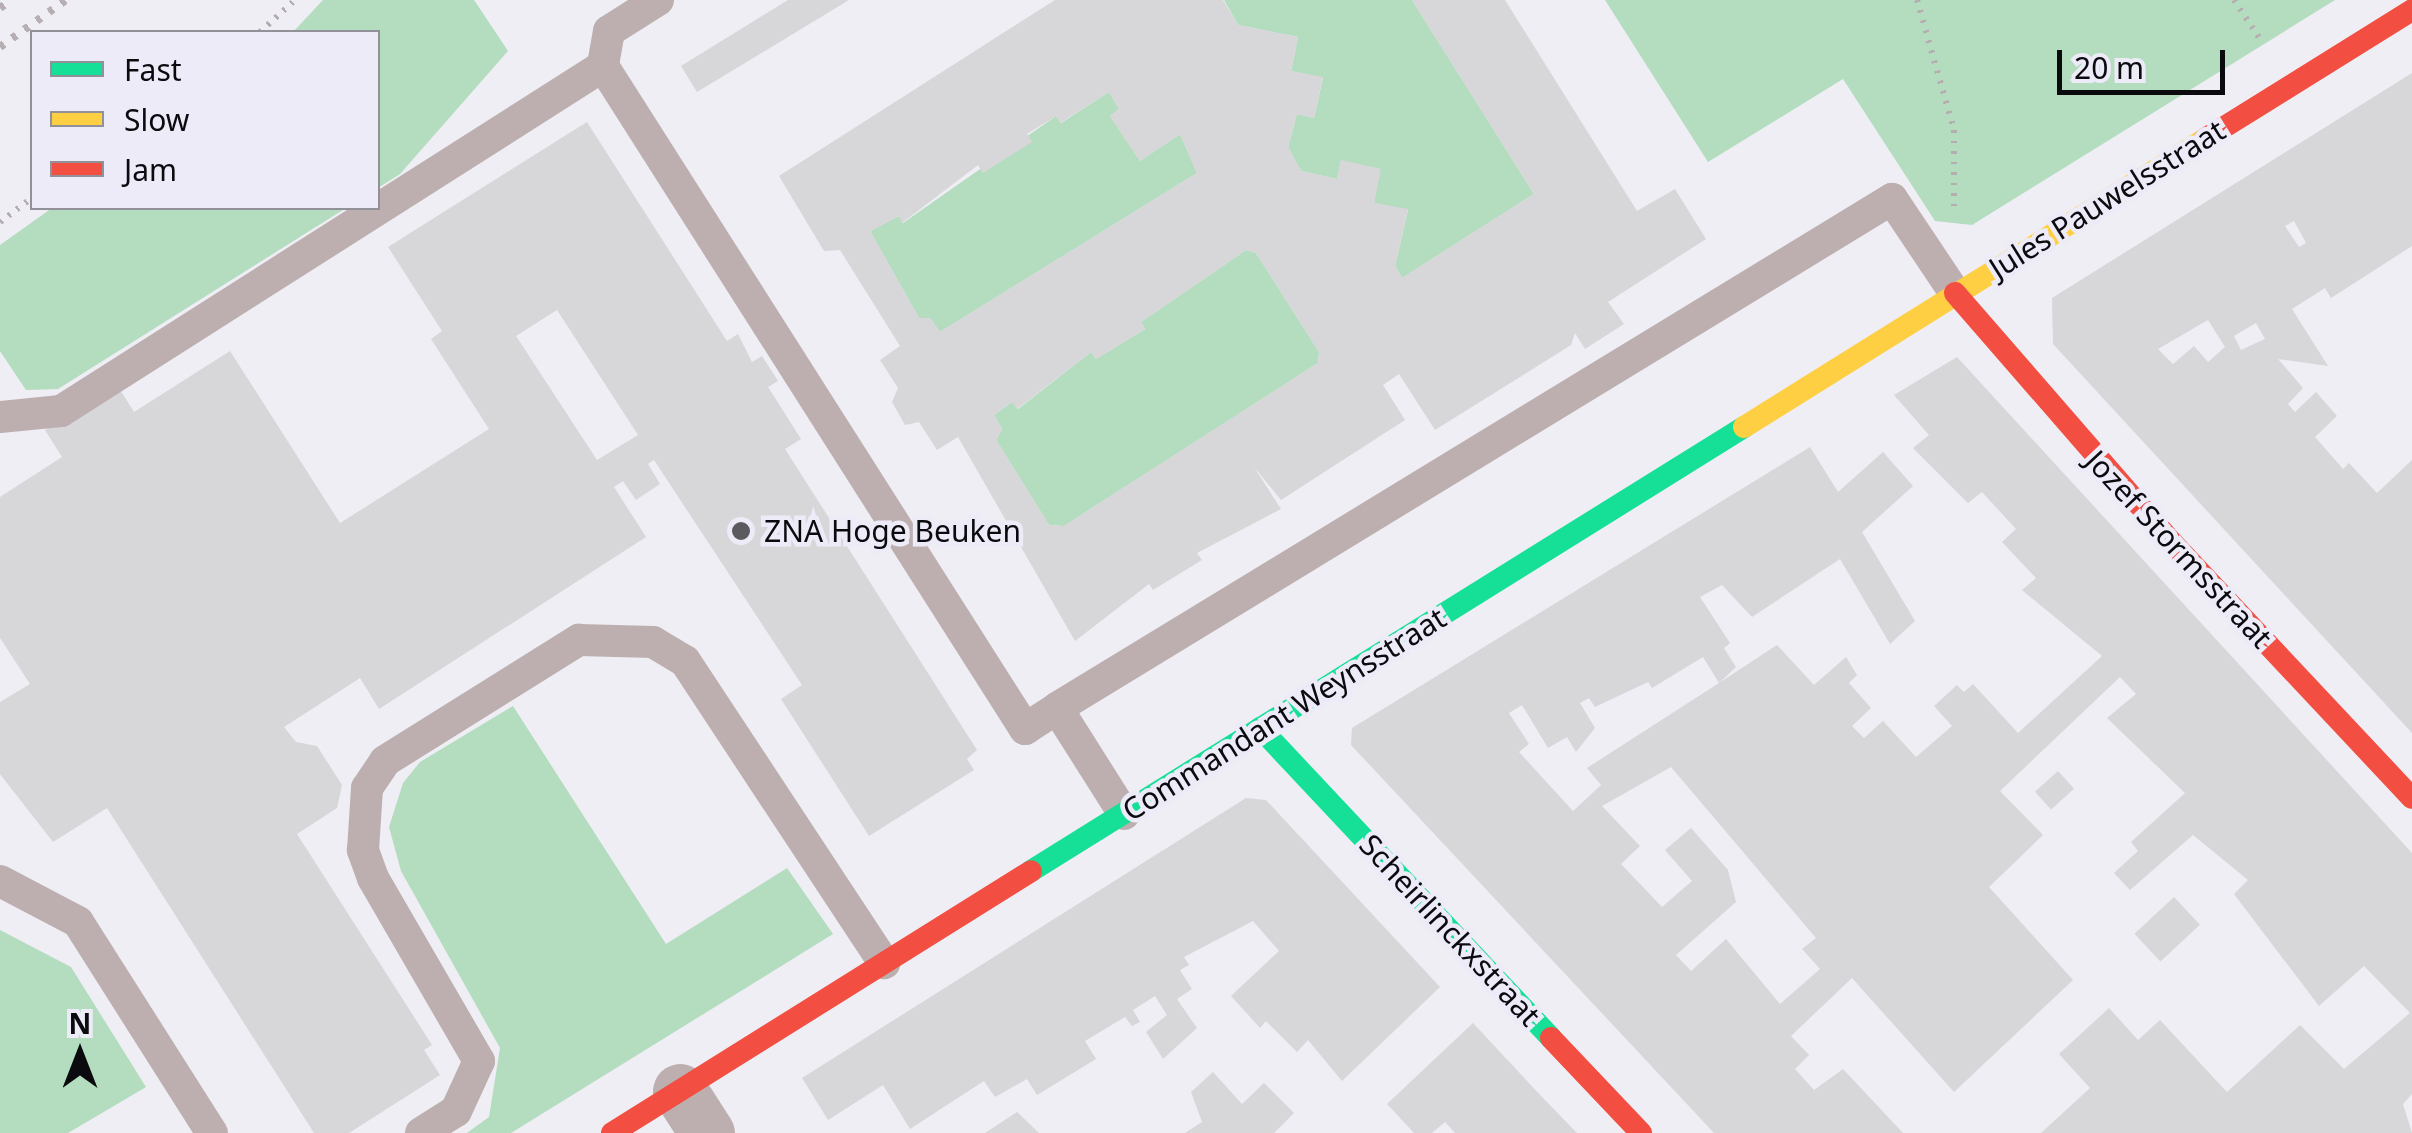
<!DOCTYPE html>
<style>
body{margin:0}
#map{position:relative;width:2412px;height:1133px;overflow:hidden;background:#eeeef4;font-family:"Noto Sans",sans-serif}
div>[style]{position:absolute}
.green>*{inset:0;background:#b4dcbf}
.building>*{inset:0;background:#d7d6d8;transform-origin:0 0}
.path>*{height:6px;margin-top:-3px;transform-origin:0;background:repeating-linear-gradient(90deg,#b5adaf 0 2.5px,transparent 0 10.5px)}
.lane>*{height:32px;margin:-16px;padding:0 16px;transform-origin:16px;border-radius:16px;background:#bdafaf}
.street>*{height:55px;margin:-27.5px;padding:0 27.5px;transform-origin:27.5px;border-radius:27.5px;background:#bdafaf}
.fast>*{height:22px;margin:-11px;padding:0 11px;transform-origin:11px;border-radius:11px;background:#16e098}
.slow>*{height:22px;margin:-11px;padding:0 11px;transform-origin:11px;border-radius:11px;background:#ffcf43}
.jam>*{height:22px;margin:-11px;padding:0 11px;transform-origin:11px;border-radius:11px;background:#f24e42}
.rail>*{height:8px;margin-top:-4px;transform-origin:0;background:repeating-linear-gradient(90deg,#b7afb3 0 5px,transparent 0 15px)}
.dots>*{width:28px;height:28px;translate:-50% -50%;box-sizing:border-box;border:5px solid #ecebf7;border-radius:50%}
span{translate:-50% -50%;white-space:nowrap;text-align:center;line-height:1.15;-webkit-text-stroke:9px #ecebf7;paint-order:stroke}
.street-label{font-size:30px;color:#0b0b0f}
.poi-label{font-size:30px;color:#0b0b0f}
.left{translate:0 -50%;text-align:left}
.legend{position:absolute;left:30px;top:30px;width:350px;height:180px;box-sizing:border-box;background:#ecebf7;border:2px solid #92919a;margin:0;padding:12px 18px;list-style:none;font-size:30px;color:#0b0b0f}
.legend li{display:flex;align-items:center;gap:20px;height:50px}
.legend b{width:50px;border:2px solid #92919a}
.north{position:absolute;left:30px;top:1003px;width:100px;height:100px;-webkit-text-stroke:8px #ecebf7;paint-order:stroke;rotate:0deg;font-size:28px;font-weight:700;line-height:40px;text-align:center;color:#0b0b0f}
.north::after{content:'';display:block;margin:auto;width:35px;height:45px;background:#0b0b0f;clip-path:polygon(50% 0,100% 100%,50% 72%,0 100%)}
.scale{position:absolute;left:2057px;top:50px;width:168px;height:45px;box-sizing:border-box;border:5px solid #0b0b0f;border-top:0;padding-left:12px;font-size:30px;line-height:35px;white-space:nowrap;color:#0b0b0f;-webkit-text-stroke:8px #ecebf7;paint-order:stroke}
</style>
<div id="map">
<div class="green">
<i style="clip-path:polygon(323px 0,474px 0,508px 51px,400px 174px,378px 188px,378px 32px,293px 32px)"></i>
<i style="clip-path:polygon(1224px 0,1412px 0,1534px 194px,1402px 278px,1395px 266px,1408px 210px,1374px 203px,1380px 169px,1341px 161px,1337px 179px,1301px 171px,1288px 147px,1297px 114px,1314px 118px,1323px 78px,1291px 71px,1298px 37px,1238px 25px)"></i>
<i style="clip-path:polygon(1605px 0,2335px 0,1972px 225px,1935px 221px,1843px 79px,1708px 162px)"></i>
<i style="clip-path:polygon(1109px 92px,1119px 109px,1110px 116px,1140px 161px,1180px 134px,1197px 173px,940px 332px,930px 318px,919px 318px,870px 231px,899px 216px,903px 223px,1056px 116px,1061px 123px)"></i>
<i style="clip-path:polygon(52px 208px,346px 208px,58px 389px,26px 390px,0 351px,0 245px)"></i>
<i style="clip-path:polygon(1246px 250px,1256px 253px,1319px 352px,1318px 363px,1064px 526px,1049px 525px,996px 440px,1002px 429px,994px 415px,1012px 402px,1018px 409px,1091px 352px,1096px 359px,1145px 329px,1141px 322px)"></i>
<i style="clip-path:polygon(513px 706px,666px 944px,787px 868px,833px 934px,511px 1133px,467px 1133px,489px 1117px,500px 1048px,401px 871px,389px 827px,403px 783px,420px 762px)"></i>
<i style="clip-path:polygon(0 930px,71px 967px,146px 1087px,68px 1133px,0 1133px)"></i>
</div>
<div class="building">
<i style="clip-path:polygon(788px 0,849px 0,697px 92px,681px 66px)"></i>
<i style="clip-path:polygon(evenodd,1055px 0,1223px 0,1238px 25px,1298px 37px,1291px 71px,1323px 77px,1314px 118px,1297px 114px,1288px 147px,1301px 171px,1337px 179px,1341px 160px,1381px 169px,1374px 203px,1408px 209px,1395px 266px,1402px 278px,1534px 194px,1412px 0,1505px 0,1637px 211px,1675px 189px,1706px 239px,1608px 302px,1624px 324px,1585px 349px,1575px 333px,1571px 345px,1435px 430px,1399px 374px,1383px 385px,1405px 420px,1281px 500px,1254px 467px,1281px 509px,1197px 553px,1202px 560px,1153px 590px,1149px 584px,1075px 641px,958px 437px,937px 450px,919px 422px,905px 425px,892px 402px,898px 388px,880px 360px,900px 346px,840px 250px,824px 251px,779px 176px,1055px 0,1109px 92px,1119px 109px,1110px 116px,1140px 161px,1180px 134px,1197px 173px,940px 332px,930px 318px,919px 318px,870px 231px,899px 216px,902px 223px,978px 165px,983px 173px,1032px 142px,1027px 134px,1056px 116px,1060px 123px,1109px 92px,1055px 0,1246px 250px,1256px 253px,1319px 352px,1318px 363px,1064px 526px,1049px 525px,996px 440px,1002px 429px,994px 415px,1012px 402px,1017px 409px,1091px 352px,1096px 359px,1145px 329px,1141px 322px,1246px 250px)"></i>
<i style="clip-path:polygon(evenodd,2412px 73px,2412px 246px,2331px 298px,2325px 288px,2292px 309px,2328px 366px,2278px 359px,2303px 388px,2288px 404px,2295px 412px,2316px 392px,2337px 416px,2315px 437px,2343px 469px,2349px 463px,2377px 493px,2412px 460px,2412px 733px,2053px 344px,2052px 298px,2412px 73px,2294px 221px,2306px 243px,2299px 247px,2285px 226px,2294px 221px,2412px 73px,2208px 320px,2225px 347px,2208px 362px,2194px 346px,2173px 364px,2158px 349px,2208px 320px,2412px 73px,2256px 323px,2265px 339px,2241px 350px,2234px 336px,2256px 323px)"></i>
<i style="clip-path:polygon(evenodd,587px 122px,727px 341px,738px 334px,752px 362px,762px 356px,778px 381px,768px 387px,801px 439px,785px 449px,977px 750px,967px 759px,974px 770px,869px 836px,781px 699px,802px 685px,654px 460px,648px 464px,660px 484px,636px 500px,623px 481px,614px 487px,646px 537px,379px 709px,360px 678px,284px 727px,296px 742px,317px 746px,342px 785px,337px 808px,297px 834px,432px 1045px,424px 1050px,440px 1075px,349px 1133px,314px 1133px,107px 808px,53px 842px,0 774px,0 702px,30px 684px,0 638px,0 497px,62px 457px,45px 430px,117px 385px,134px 412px,230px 351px,340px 523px,489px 429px,431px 339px,442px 331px,388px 247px,587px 122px,557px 310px,638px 435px,597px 460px,516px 336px,557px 310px)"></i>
<i style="clip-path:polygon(evenodd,1957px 357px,2412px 853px,2412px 1094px,2403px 1104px,2412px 1133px,2041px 1133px,2090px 1088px,2059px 1054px,2109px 1008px,2138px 1040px,2160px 1020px,2227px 1092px,2300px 1025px,2344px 1069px,2410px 1013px,2364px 966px,2319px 1006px,2234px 894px,2248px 880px,2193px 835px,2130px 890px,2114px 873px,2138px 851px,2131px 842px,2185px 793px,2107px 718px,2136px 694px,2120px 677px,2000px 791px,2043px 835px,1989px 887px,2073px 980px,1954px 1092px,1852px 978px,1791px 1036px,1809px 1055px,1795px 1069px,1814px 1090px,1843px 1069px,1903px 1133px,1714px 1133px,1351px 745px,1352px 728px,1810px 447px,1838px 492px,1883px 452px,1913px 486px,1862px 532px,1915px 621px,1890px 644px,1840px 559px,1752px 617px,1722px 585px,1700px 597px,1730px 643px,1724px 648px,1736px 667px,1719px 683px,1777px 645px,1814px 685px,1846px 657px,1857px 675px,1849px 683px,1871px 708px,1852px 726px,1864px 738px,1883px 721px,1916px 757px,1952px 726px,1934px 706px,1957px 685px,1964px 692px,1973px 684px,2018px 733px,2102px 656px,2022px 590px,2036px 578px,2002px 542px,2016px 529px,1982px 492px,1968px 503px,1913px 448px,1929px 435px,1894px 395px,1957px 357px,1703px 657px,1719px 683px,1587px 768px,1601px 785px,1573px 811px,1519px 752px,1529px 744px,1509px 713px,1522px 705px,1548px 748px,1567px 737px,1576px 752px,1595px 728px,1580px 703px,1589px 698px,1595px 707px,1648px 682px,1652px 688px,1703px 657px,1957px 357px,1671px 767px,1816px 938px,1802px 949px,1820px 969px,1780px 1004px,1726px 939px,1691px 971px,1676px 955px,1736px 902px,1728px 870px,1691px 828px,1665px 850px,1692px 881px,1662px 907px,1621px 864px,1640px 846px,1602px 806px,1671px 767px)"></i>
<i style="left:2058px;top:771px;width:24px;height:31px;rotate:48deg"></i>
<i style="clip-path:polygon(1246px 798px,1266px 800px,1440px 987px,1342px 1081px,1308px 1040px,1297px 1052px,1266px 1021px,1260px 1028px,1231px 996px,1279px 951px,1253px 921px,1184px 957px,1189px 965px,1180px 970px,1192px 989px,1177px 999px,1197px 1028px,1163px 1059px,1146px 1032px,1167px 1015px,1155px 996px,1133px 1010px,1140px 1022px,1132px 1026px,1125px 1017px,1085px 1041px,1096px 1059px,1037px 1095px,1027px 1079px,995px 1097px,984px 1081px,910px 1129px,883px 1085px,828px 1120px,802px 1078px)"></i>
<i style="left:2174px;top:897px;width:38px;height:54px;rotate:47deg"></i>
<i style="clip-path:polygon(1473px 1023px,1542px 1097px,1577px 1133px,1455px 1133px,1445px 1122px,1432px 1133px,1414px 1133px,1387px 1104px)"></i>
<i style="clip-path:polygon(1213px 1072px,1242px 1104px,1264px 1083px,1294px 1113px,1274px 1133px,1185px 1133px,1202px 1122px,1191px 1092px)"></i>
<i style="clip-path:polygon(1017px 1112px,1039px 1133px,985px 1133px)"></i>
</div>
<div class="path">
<i style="left:1917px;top:0;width:135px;rotate:74.1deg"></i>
<i style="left:1954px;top:130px;width:78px;rotate:90deg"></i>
<i style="left:2234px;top:0;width:47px;rotate:56.3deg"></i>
<i style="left:260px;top:32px;width:47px;rotate:-42.4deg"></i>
<i style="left:0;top:222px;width:40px;rotate:-37deg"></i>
</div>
<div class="lane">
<i style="left:658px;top:0;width:58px;rotate:147.7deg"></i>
<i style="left:609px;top:31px;width:36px;rotate:100deg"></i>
<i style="left:603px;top:66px;width:786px;rotate:57.52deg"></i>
<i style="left:1025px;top:729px;width:38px;rotate:-33deg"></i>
<i style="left:0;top:417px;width:61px;rotate:-5.6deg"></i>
<i style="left:61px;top:411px;width:642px;rotate:-32.48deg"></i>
<i style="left:1124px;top:814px;width:125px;rotate:-122.3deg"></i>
<i style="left:1057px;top:708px;width:978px;rotate:-31.37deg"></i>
<i style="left:1892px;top:199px;width:113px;rotate:56.2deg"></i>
<i style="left:0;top:881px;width:88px;rotate:27.7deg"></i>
<i style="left:78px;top:922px;width:250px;rotate:57.6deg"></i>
<i style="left:421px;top:1133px;width:41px;rotate:-32.2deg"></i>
<i style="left:456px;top:1111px;width:55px;rotate:-65.3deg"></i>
<i style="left:479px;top:1061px;width:211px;rotate:-120.1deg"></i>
<i style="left:373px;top:878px;width:30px;rotate:-110deg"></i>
<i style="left:363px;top:850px;width:62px;rotate:-86.3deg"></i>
<i style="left:367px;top:788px;width:32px;rotate:-56deg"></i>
<i style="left:385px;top:761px;width:229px;rotate:-32deg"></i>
<i style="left:579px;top:640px;width:74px;rotate:1.5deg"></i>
<i style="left:653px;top:642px;width:37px;rotate:31deg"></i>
<i style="left:685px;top:661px;width:362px;rotate:56.6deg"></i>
</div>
<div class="street">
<i style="left:680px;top:1091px;width:50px;rotate:57.3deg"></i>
</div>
<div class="fast">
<i style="left:1260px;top:728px;width:425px;rotate:46.8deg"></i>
<i style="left:1031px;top:871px;width:840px;rotate:-31.91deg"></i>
</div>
<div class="slow">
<i style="left:1744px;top:427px;width:544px;rotate:-31.99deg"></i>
</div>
<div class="jam">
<i style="left:2205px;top:139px;width:244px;rotate:-31.9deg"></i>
<i style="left:1955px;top:293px;width:322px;rotate:49deg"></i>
<i style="left:2166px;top:536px;width:359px;rotate:46.8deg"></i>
<i style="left:1551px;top:1038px;width:131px;rotate:46.5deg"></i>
<i style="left:612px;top:1133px;width:494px;rotate:-32deg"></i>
</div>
<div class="rail">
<i style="left:0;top:8px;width:14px;rotate:-36deg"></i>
<i style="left:0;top:47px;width:81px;rotate:-35.5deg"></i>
</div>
<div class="dots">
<i style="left:741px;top:531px;background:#5a5a5f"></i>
</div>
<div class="street-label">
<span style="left:2107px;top:199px;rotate:-32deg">Jules Pauwelsstraat</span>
<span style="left:2179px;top:549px;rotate:47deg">Jozef Stormsstraat</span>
<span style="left:1284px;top:714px;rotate:-32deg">Commandant Weynsstraat</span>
<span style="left:1450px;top:930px;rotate:47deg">Scheirlinckxstraat</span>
</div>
<div class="poi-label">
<span class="left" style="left:764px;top:531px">ZNA Hoge Beuken</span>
</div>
<ul class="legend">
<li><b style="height:12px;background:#16e098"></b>Fast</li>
<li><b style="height:12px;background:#ffcf43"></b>Slow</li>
<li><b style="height:12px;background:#f24e42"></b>Jam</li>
</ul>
<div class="north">N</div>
<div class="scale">20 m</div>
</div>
